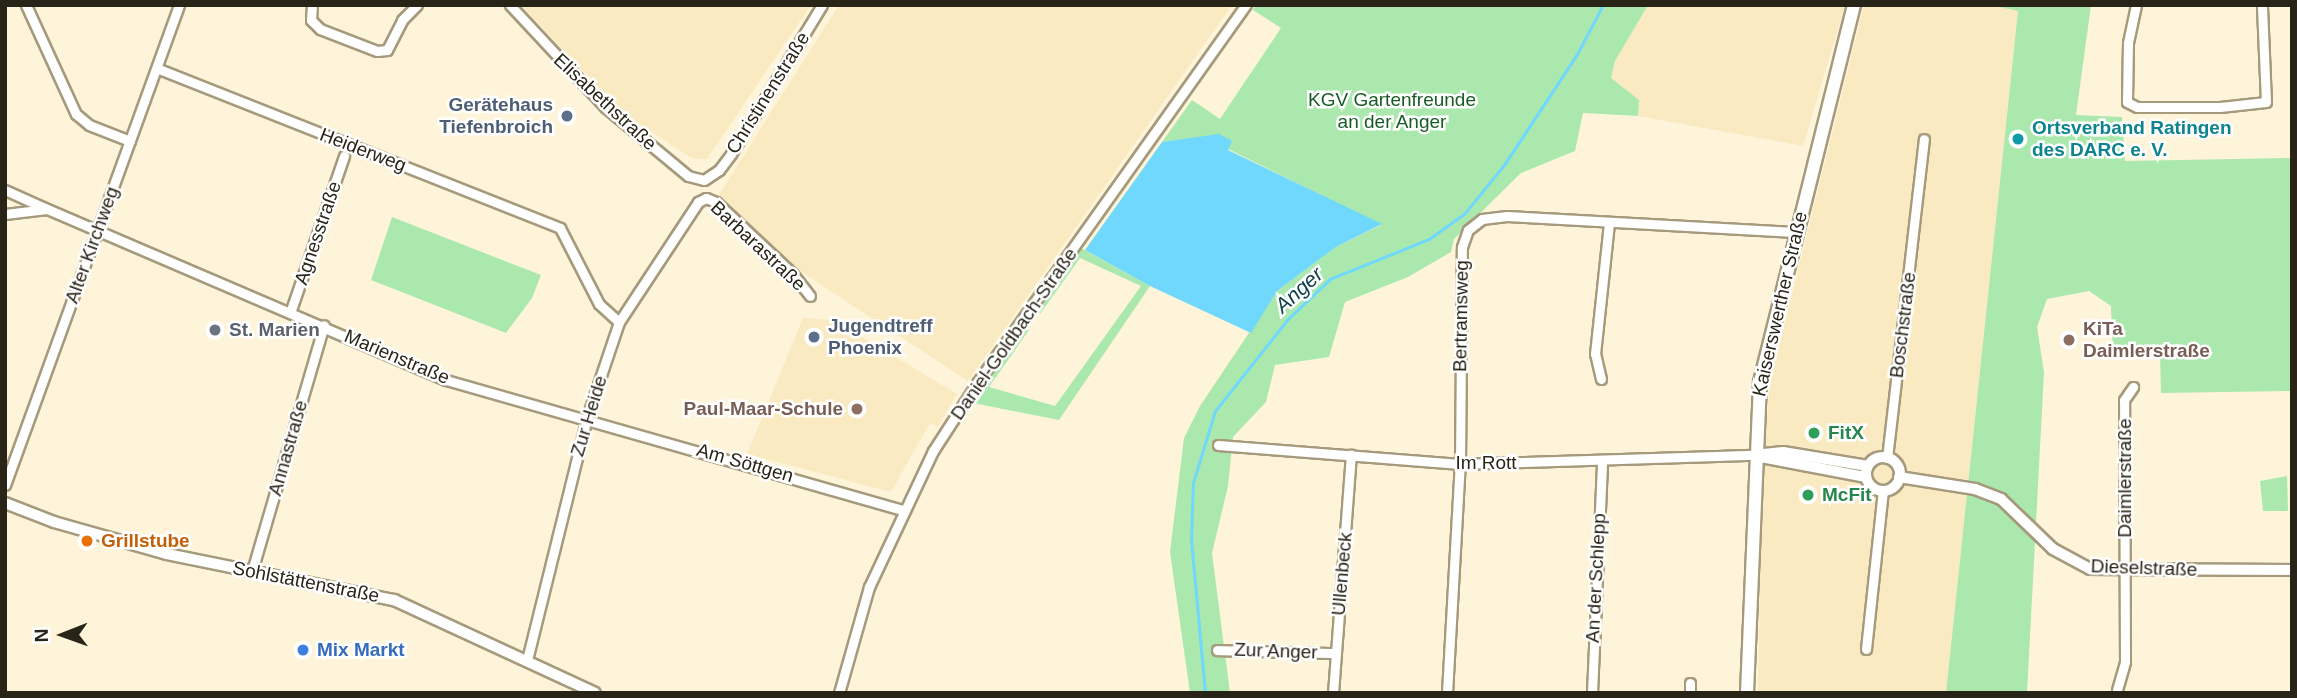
<!DOCTYPE html>
<meta charset="utf-8">
<style>
body{margin:0}
#map{position:relative;width:2297px;height:698px;overflow:hidden;background:#fef4da;font-family:Helvetica,sans-serif}
div>[style]{position:absolute}
.built>*{inset:0;background:#f9eac2}
.green>*{inset:0;background:#aae8ae}
.water>*{inset:0;background:#6fd8fc}
.stream>*{height:2.5px;margin:-1.25px;padding:0 1.25px;transform-origin:1.25px;border-radius:1.25px;background:#6fd8fc}
.roads{filter:drop-shadow(2px 0 #a59a7c) drop-shadow(-2px 0 #a59a7c) drop-shadow(0 2px #a59a7c) drop-shadow(0 -2px #a59a7c)}
.minor>*{height:9px;margin:-4.5px;padding:0 4.5px;transform-origin:4.5px;border-radius:4.5px;background:#fff}
.tertiary>*{height:10px;margin:-5px;padding:0 5px;transform-origin:5px;border-radius:5px;background:#fff}
.tertiary>.ring{margin:-5px;padding:0;box-sizing:content-box;background:none;border:10px solid #fff;border-radius:50%}
.secondary>*{height:12px;margin:-6px;padding:0 6px;transform-origin:6px;border-radius:6px;background:#fff}
.dots>*{width:19px;height:19px;translate:-50% -50%;box-sizing:border-box;border:4px solid #fff;border-radius:50%}
span{translate:-50% -50%;white-space:nowrap;text-align:center;line-height:1.15;-webkit-text-stroke:5px #fff;paint-order:stroke}
.street-label{font-size:19px;color:#292418}
.park-label{font-size:19px;color:#175c24}
.service-label{font-size:19px;color:#4e5e75;font-weight:700}
.right{translate:-100% -50%;text-align:right}
.left{translate:0 -50%;text-align:left}
.culture-label{font-size:19px;color:#0d838f;font-weight:700}
.education-label{font-size:19px;color:#785e54;font-weight:700}
.worship-label{font-size:19px;color:#5b616d;font-weight:700}
.leisure-label{font-size:19px;color:#27864d;font-weight:700}
.food-label{font-size:19px;color:#c56008;font-weight:700}
.shop-label{font-size:19px;color:#366cbe;font-weight:700}
.water-label{font-size:21px;color:#10404e;font-style:italic}
.frame{position:absolute;inset:0;border:7px solid #292418;pointer-events:none}
.north{position:absolute;left:28px;top:600px;width:70px;height:70px;-webkit-text-stroke:5px #fff;paint-order:stroke;rotate:269deg;font-size:19px;font-weight:700;line-height:28px;text-align:center;color:#292418}
.north::after{content:'';display:block;margin:auto;width:24px;height:32px;background:#292418;clip-path:polygon(50% 0,100% 100%,50% 72%,0 100%)}
</style>
<div id="map">
<div class="built">
<i style="clip-path:polygon(521px 5px,811px 5px,707px 159px,693px 159px,623px 113px)"></i>
<i style="clip-path:polygon(839px 5px,1232px 5px,968px 381px,792px 266px,718px 196px)"></i>
<i style="clip-path:polygon(1648px 5px,1845px 5px,1803px 146px,1638px 116px,1639px 100px,1611px 79px,1615px 61px)"></i>
<i style="clip-path:polygon(1864px 5px,1991px 5px,2018px 10px,1946px 693px,1758px 693px,1762px 477px,1770px 383px)"></i>
<i style="clip-path:polygon(803px 318px,834px 320px,957px 394px,938px 427px,930px 423px,891px 492px,747px 454px)"></i>
</div>
<div class="green">
<i style="clip-path:polygon(1256px 5px,1648px 5px,1615px 61px,1611px 78px,1639px 100px,1638px 116px,1583px 113px,1575px 151px,1521px 173px,1454px 239px,1451px 252px,1408px 277px,1345px 302px,1329px 357px,1275px 365px,1266px 402px,1233px 437px,1228px 486px,1212px 553px,1230px 693px,1190px 693px,1170px 552px,1184px 438px,1200px 406px,1277px 291px,1336px 247px,1381px 225px,1228px 149px,1219px 135px,1162px 142px,1192px 100px,1220px 119px,1281px 28px,1253px 10px)"></i>
<i style="clip-path:polygon(1991px 5px,2091px 5px,2076px 115px,2122px 117px,2125px 161px,2292px 158px,2292px 391px,2161px 393px,2160px 353px,2113px 354px,2111px 306px,2089px 291px,2047px 299px,2037px 327px,2044px 372px,2027px 693px,1946px 693px,2018px 11px)"></i>
<i style="clip-path:polygon(392px 217px,541px 275px,532px 298px,506px 333px,371px 280px)"></i>
<i style="clip-path:polygon(1081px 248px,1150px 286px,1059px 420px,973px 403px,1024px 327px,1029px 330px,989px 387px,1055px 406px,1141px 286px,1080px 258px,1040px 314px,1036px 312px)"></i>
<i style="clip-path:polygon(2287px 476px,2288px 511px,2263px 511px,2260px 481px)"></i>
</div>
<div class="water">
<i style="clip-path:polygon(1219px 134px,1232px 141px,1228px 150px,1382px 224px,1336px 247px,1277px 291px,1251px 333px,1150px 286px,1085px 250px,1162px 142px)"></i>
</div>
<div class="stream">
<i style="left:1205px;top:693px;width:155px;rotate:-95.2deg"></i>
<i style="left:1191px;top:539px;width:56px;rotate:-88deg"></i>
<i style="left:1193px;top:483px;width:75px;rotate:-73deg"></i>
<i style="left:1215px;top:411px;width:116px;rotate:-51.6deg"></i>
<i style="left:1287px;top:320px;width:59px;rotate:-43.6deg"></i>
<i style="left:1330px;top:279px;width:107px;rotate:-22deg"></i>
<i style="left:1429px;top:239px;width:44px;rotate:-35.8deg"></i>
<i style="left:1465px;top:213px;width:62px;rotate:-50.9deg"></i>
<i style="left:1504px;top:165px;width:131px;rotate:-56.6deg"></i>
<i style="left:1576px;top:56px;width:58px;rotate:-62.1deg"></i>
</div>
<div class="roads">
<div class="minor">
<i style="left:26px;top:5px;width:120px;rotate:65.4deg"></i>
<i style="left:76px;top:114px;width:17px;rotate:40deg"></i>
<i style="left:89px;top:125px;width:44px;rotate:21.3deg"></i>
<i style="left:312px;top:5px;width:15px;rotate:94deg"></i>
<i style="left:311px;top:20px;width:13px;rotate:45deg"></i>
<i style="left:320px;top:29px;width:61px;rotate:21.1deg"></i>
<i style="left:377px;top:51px;width:10px;rotate:-6deg"></i>
<i style="left:387px;top:50px;width:34px;rotate:-63deg"></i>
<i style="left:402px;top:20px;width:21px;rotate:-45deg"></i>
<i style="left:510px;top:5px;width:139px;rotate:47deg"></i>
<i style="left:605px;top:107px;width:108px;rotate:39.7deg"></i>
<i style="left:688px;top:176px;width:16px;rotate:14deg"></i>
<i style="left:704px;top:180px;width:18px;rotate:-34deg"></i>
<i style="left:719px;top:170px;width:20px;rotate:-53deg"></i>
<i style="left:731px;top:154px;width:175px;rotate:-58.6deg"></i>
<i style="left:2136px;top:5px;width:39px;rotate:102deg"></i>
<i style="left:2128px;top:43px;width:59px;rotate:91deg"></i>
<i style="left:2127px;top:102px;width:11px;rotate:27deg"></i>
<i style="left:2137px;top:107px;width:83px"></i>
<i style="left:2220px;top:107px;width:46px;rotate:-6.2deg"></i>
<i style="left:2266px;top:102px;width:97px;rotate:-92.4deg"></i>
<i style="left:159px;top:69px;width:431px;rotate:21.6deg"></i>
<i style="left:560px;top:228px;width:85px;rotate:62.8deg"></i>
<i style="left:599px;top:304px;width:27px;rotate:42deg"></i>
<i style="left:5px;top:190px;width:44px;rotate:24.2deg"></i>
<i style="left:706px;top:198px;width:11px;rotate:22deg"></i>
<i style="left:716px;top:202px;width:104px;rotate:43.1deg"></i>
<i style="left:792px;top:273px;width:29px;rotate:52deg"></i>
<i style="left:5px;top:214px;width:42px;rotate:-6.8deg"></i>
<i style="left:47px;top:209px;width:434px;rotate:23.2deg"></i>
<i style="left:446px;top:380px;width:475px;rotate:15.9deg"></i>
<i style="left:291px;top:310px;width:163px;rotate:-71deg"></i>
<i style="left:1601px;top:379px;width:26px;rotate:-103deg"></i>
<i style="left:1595px;top:354px;width:131px;rotate:-83.9deg"></i>
<i style="left:1218px;top:445px;width:243px;rotate:4.5deg"></i>
<i style="left:1460px;top:464px;width:294px;rotate:-1.8deg"></i>
<i style="left:1887px;top:458px;width:321px;rotate:-83.4deg"></i>
<i style="left:5px;top:485px;width:511px;rotate:-70.07deg"></i>
<i style="left:252px;top:571px;width:256px;rotate:-73.7deg"></i>
<i style="left:1866px;top:649px;width:159px;rotate:-83.9deg"></i>
<i style="left:1217px;top:650px;width:118px;rotate:1.5deg"></i>
<i style="left:527px;top:660px;width:250px;rotate:-76.1deg"></i>
<i style="left:587px;top:417px;width:100px;rotate:-71.4deg"></i>
<i style="left:619px;top:322px;width:144px;rotate:-56.6deg"></i>
<i style="left:698px;top:202px;width:9px;rotate:-27deg"></i>
<i style="left:2117px;top:690px;width:29px;rotate:-74deg"></i>
<i style="left:2125px;top:662px;width:262px;rotate:-90.2deg"></i>
<i style="left:2124px;top:400px;width:16px;rotate:-55deg"></i>
<i style="left:839px;top:693px;width:110px;rotate:-74.2deg"></i>
<i style="left:869px;top:587px;width:150px;rotate:-64.8deg"></i>
<i style="left:933px;top:451px;width:81px;rotate:-57.1deg"></i>
<i style="left:977px;top:383px;width:464px;rotate:-54.6deg"></i>
<i style="left:1333px;top:693px;width:239px;rotate:-85.7deg"></i>
<i style="left:1447px;top:693px;width:229px;rotate:-86.8deg"></i>
<i style="left:1460px;top:464px;width:217px;rotate:-89.5deg"></i>
<i style="left:1462px;top:247px;width:18px;rotate:-71deg"></i>
<i style="left:1468px;top:230px;width:18px;rotate:-38deg"></i>
<i style="left:1482px;top:219px;width:25px;rotate:-7deg"></i>
<i style="left:1507px;top:216px;width:288px;rotate:3.2deg"></i>
<i style="left:1592px;top:693px;width:230px;rotate:-87.5deg"></i>
<i style="left:1690px;top:693px;width:10px;rotate:-90deg"></i>
</div>
<div class="tertiary">
<i style="left:1754px;top:455px;width:29px;rotate:-6deg"></i>
<i style="left:1783px;top:452px;width:86px;rotate:9.4deg"></i>
<i style="left:1761px;top:457px;width:107px;rotate:10.8deg"></i>
<i class="ring" style="left:1866px;top:457px;width:24px;height:24px"></i>
<i style="left:1899px;top:477px;width:77px;rotate:9deg"></i>
<i style="left:1975px;top:489px;width:28px;rotate:21deg"></i>
<i style="left:2001px;top:499px;width:72px;rotate:43.9deg"></i>
<i style="left:2053px;top:549px;width:42px;rotate:28.4deg"></i>
<i style="left:2090px;top:569px;width:202px;rotate:0.3deg"></i>
<i style="left:5px;top:503px;width:53px;rotate:21.2deg"></i>
<i style="left:54px;top:522px;width:117px;rotate:15.8deg"></i>
<i style="left:167px;top:554px;width:232px;rotate:11.5deg"></i>
<i style="left:394px;top:600px;width:221px;rotate:24.8deg"></i>
</div>
<div class="secondary">
<i style="left:1747px;top:693px;width:311px;rotate:-87.6deg"></i>
<i style="left:1760px;top:382px;width:389px;rotate:-76deg"></i>
</div>
</div>
<div class="dots">
<i style="left:567px;top:116px;background:#5c6f8a"></i>
<i style="left:2018px;top:139px;background:#0f9aa8"></i>
<i style="left:215px;top:330px;background:#6b7280"></i>
<i style="left:814px;top:337px;background:#5c6f8a"></i>
<i style="left:2069px;top:340px;background:#8d6e63"></i>
<i style="left:857px;top:409px;background:#8d6e63"></i>
<i style="left:1814px;top:433px;background:#2e9e5b"></i>
<i style="left:1808px;top:495px;background:#2e9e5b"></i>
<i style="left:87px;top:541px;background:#e8710a"></i>
<i style="left:303px;top:650px;background:#3f7fe0"></i>
</div>
<div class="street-label">
<span style="left:768px;top:93px;rotate:-58deg">Christinenstraße</span>
<span style="left:605px;top:102px;rotate:43deg">Elisabethstraße</span>
<span style="left:363px;top:150px;rotate:21deg">Heiderweg</span>
<span style="left:318px;top:233px;rotate:-71deg">Agnesstraße</span>
<span style="left:92px;top:245px;rotate:-70deg">Alter Kirchweg</span>
<span style="left:758px;top:246px;rotate:43deg">Barbarastraße</span>
<span style="left:1780px;top:304px;rotate:-77deg">Kaiserswerther Straße</span>
<span style="left:1461px;top:316px;rotate:-89deg">Bertramsweg</span>
<span style="left:1903px;top:325px;rotate:-83deg">Boschstraße</span>
<span style="left:1014px;top:334px;rotate:-55deg">Daniel-Goldbach-Straße</span>
<span style="left:397px;top:357px;rotate:23deg">Marienstraße</span>
<span style="left:589px;top:416px;rotate:-73deg">Zur Heide</span>
<span style="left:288px;top:448px;rotate:-74deg">Annastraße</span>
<span style="left:745px;top:463px;rotate:16deg">Am Söttgen</span>
<span style="left:1486px;top:463px">Im Rott</span>
<span style="left:2125px;top:478px;rotate:-90deg">Daimlerstraße</span>
<span style="left:2144px;top:568px;rotate:2deg">Dieselstraße</span>
<span style="left:1342px;top:574px;rotate:-85deg">Ullenbeck</span>
<span style="left:1596px;top:578px;rotate:-87deg">An der Schlepp</span>
<span style="left:306px;top:582px;rotate:11deg">Sohlstättenstraße</span>
<span style="left:1276px;top:651px;rotate:2deg">Zur Anger</span>
</div>
<div class="park-label">
<span style="left:1392px;top:111px">KGV Gartenfreunde<br>an der Anger</span>
</div>
<div class="service-label">
<span class="right" style="left:553px;top:116px">Gerätehaus<br>Tiefenbroich</span>
<span class="left" style="left:828px;top:337px">Jugendtreff<br>Phoenix</span>
</div>
<div class="culture-label">
<span class="left" style="left:2032px;top:139px">Ortsverband Ratingen<br>des DARC e. V.</span>
</div>
<div class="education-label">
<span class="left" style="left:2083px;top:340px">KiTa<br>Daimlerstraße</span>
<span class="right" style="left:843px;top:409px">Paul-Maar-Schule</span>
</div>
<div class="worship-label">
<span class="left" style="left:229px;top:330px">St. Marien</span>
</div>
<div class="leisure-label">
<span class="left" style="left:1828px;top:433px">FitX</span>
<span class="left" style="left:1822px;top:495px">McFit</span>
</div>
<div class="food-label">
<span class="left" style="left:101px;top:541px">Grillstube</span>
</div>
<div class="shop-label">
<span class="left" style="left:317px;top:650px">Mix Markt</span>
</div>
<div class="water-label">
<span style="left:1299px;top:290px;rotate:-42deg">Anger</span>
</div>
<div class="frame"></div>
<div class="north">N</div>
</div>
